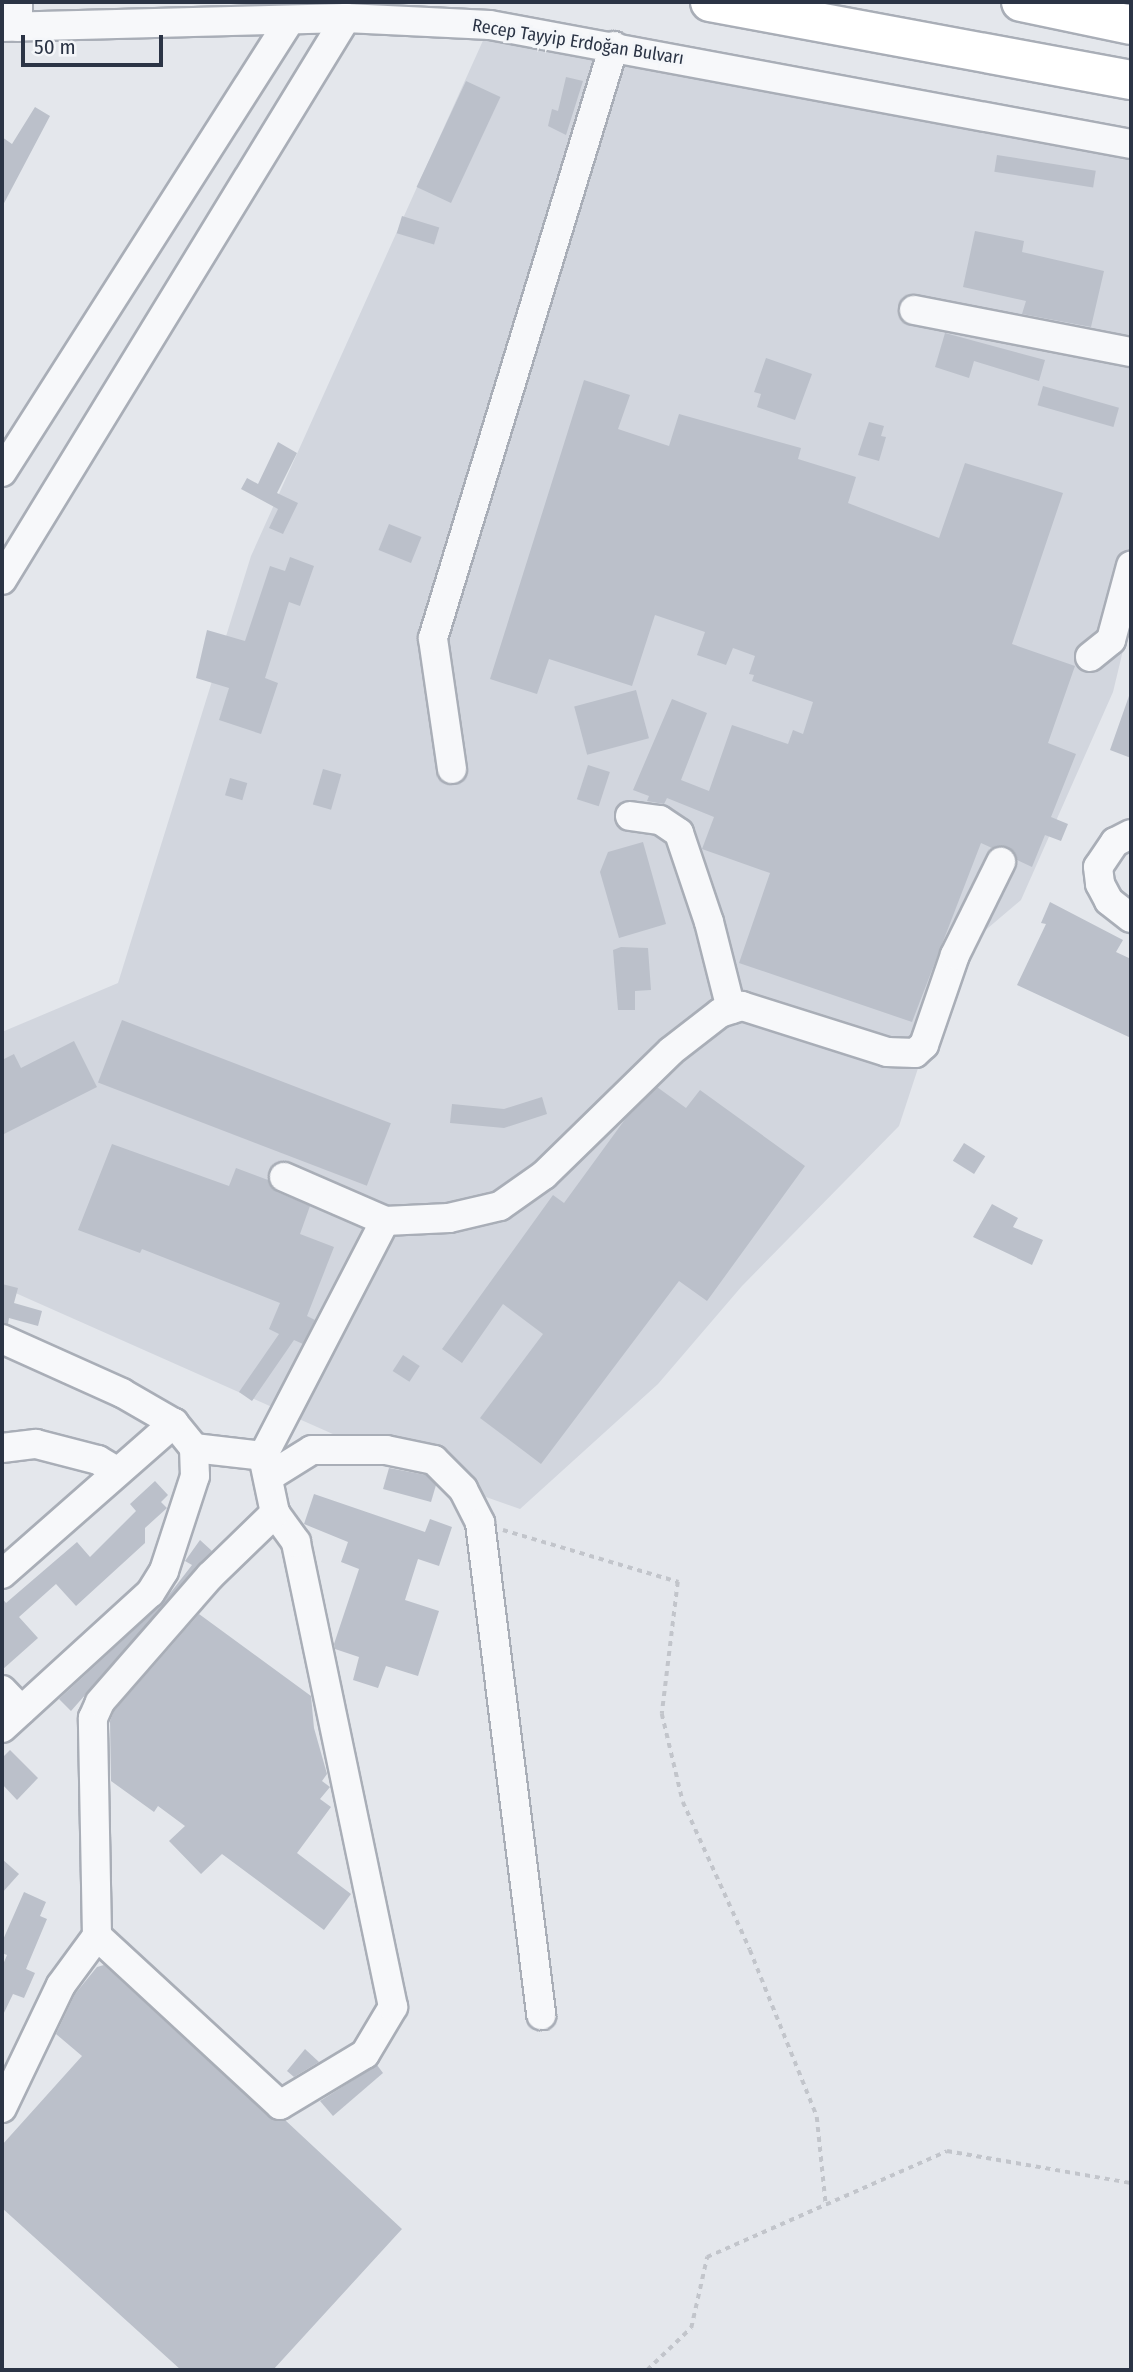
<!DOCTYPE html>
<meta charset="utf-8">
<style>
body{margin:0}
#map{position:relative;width:1133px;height:2372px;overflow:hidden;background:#e4e7ec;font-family:"Fira Sans Condensed",sans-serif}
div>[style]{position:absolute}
.built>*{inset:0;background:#d2d6de}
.building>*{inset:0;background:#bbc0ca;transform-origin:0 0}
.path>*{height:3.5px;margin-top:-1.75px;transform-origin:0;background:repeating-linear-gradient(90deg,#c2c5cb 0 5px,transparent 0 10px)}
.roads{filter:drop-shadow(2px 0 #a9aeb7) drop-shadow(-2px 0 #a9aeb7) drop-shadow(0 2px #a9aeb7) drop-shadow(0 -2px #a9aeb7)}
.minor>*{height:28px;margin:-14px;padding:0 14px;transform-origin:14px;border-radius:14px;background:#f7f8fa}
.highway>*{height:38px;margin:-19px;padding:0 19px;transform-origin:19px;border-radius:19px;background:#fff}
span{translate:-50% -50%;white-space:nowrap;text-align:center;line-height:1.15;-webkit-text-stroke:6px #f4f6f9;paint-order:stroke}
.street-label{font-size:18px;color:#2b3445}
.frame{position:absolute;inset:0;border:4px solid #2b3445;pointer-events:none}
.scale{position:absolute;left:21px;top:35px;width:142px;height:32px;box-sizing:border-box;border:4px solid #2b3445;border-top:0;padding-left:9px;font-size:21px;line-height:24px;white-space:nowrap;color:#2b3445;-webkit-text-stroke:5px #f4f6f9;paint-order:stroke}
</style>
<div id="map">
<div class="built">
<i style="clip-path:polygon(490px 25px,1131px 144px,1131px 617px,1113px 692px,1021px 900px,955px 956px,899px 1126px,742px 1286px,658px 1384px,520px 1509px,432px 1478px,2px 1287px,2px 1032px,118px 983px,251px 556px)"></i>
</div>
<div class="building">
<i style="clip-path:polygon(566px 77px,583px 81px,566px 135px,548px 126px,552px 109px,558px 111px)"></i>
<i style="left:466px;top:81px;width:38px;height:117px;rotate:25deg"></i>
<i style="clip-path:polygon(35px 107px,50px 116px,2px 207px,2px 137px,12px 144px)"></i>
<i style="left:997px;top:155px;width:100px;height:17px;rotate:9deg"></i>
<i style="left:402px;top:216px;width:39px;height:18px;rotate:17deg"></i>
<i style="clip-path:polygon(975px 231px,1024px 241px,1022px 252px,1104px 271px,1091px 327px,1022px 314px,1026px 301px,963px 287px)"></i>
<i style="clip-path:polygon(945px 333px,1045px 360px,1039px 381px,974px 361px,969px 378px,935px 367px)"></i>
<i style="clip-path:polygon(766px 358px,812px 374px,795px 420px,757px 407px,761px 394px,754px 392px)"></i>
<i style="clip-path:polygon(584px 380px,630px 395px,618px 429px,669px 446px,679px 414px,801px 448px,798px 459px,856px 477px,848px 503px,939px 538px,965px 463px,1063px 493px,1012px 644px,1075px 666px,1048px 743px,1076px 754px,1051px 817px,1068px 824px,1061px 841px,1045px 835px,1032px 867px,1017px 860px,1008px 847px,992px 848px,981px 843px,912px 1022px,739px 963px,770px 873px,702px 849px,714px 817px,667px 798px,664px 804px,647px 801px,649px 796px,633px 790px,672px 699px,707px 713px,681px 780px,709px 791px,732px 725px,788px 744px,793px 730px,803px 734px,813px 702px,752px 681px,754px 675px,749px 674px,755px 656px,733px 648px,726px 665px,697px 655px,705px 632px,655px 615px,632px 686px,549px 659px,537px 694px,490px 679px)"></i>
<i style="left:1043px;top:386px;width:79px;height:20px;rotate:16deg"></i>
<i style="clip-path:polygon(869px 422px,884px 426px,881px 436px,886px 437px,879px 461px,858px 455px)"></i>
<i style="clip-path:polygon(278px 442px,297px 453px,277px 493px,298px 503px,283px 534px,269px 528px,278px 509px,241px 489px,247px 478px,258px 484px)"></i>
<i style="left:389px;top:524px;width:35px;height:28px;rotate:22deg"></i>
<i style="clip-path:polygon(290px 557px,314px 566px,300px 606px,289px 602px,265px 678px,278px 683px,261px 734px,219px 720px,229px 688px,196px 678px,207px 630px,245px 641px,270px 566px,285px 571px)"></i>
<i style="left:636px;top:690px;width:50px;height:64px;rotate:75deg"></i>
<i style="clip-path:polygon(1129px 696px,1131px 697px,1131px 758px,1110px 750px)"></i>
<i style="left:588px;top:765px;width:23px;height:36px;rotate:18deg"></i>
<i style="left:323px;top:769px;width:19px;height:37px;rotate:16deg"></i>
<i style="left:230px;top:778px;width:18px;height:18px;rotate:16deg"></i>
<i style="clip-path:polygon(643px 842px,666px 924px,619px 938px,600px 872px,608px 852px)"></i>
<i style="clip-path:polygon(1050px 902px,1123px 940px,1116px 952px,1131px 959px,1131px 1038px,1017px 985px,1046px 924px,1041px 923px)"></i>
<i style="clip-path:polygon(621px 947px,648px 948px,651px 990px,635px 991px,635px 1010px,618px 1010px,613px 950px)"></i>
<i style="left:122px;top:1020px;width:288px;height:67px;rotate:21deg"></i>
<i style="clip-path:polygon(74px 1041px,97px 1087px,2px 1135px,2px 1060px,14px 1054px,21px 1068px)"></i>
<i style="clip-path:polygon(657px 1087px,686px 1108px,700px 1090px,805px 1166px,707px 1301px,679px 1281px,541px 1464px,480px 1418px,543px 1334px,503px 1304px,462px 1363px,442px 1349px,553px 1195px,564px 1203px,626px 1118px)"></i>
<i style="clip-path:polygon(542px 1097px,547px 1114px,504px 1128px,450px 1123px,452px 1104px,504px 1109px)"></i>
<i style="left:964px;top:1143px;width:25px;height:21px;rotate:32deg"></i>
<i style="clip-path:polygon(112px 1144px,229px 1186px,236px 1168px,268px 1180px,277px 1192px,310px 1206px,300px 1234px,334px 1247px,307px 1316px,315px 1320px,303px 1344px,294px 1340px,252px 1401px,239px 1392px,279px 1334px,269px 1329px,280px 1303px,142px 1249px,140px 1253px,78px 1230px)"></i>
<i style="clip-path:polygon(992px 1204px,1018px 1218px,1013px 1227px,1043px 1240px,1032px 1265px,973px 1237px)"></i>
<i style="clip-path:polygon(2px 1284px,18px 1288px,14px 1303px,42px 1311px,38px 1326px,9px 1318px,8px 1324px,2px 1323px)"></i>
<i style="left:403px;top:1355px;width:20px;height:19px;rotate:33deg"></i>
<i style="clip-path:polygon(389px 1468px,426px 1475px,436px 1485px,431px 1502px,383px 1489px)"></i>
<i style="clip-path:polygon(155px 1481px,168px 1495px,161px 1502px,167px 1508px,145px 1528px,145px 1543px,76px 1606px,56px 1584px,19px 1617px,38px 1638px,2px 1670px,2px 1598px,6px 1603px,77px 1542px,90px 1557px,136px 1511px,130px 1504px)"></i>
<i style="clip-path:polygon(314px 1494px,425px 1532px,430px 1519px,452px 1527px,439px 1566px,418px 1559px,405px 1600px,439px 1611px,418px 1676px,386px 1666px,378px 1688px,353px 1680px,359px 1657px,335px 1649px,334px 1644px,359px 1569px,341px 1562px,348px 1542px,304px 1524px)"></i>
<i style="clip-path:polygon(200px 1540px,212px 1551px,71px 1711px,59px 1699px,161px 1605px,192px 1565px,185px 1561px)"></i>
<i style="clip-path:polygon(199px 1614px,311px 1696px,314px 1728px,327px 1774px,322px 1781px,330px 1787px,320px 1799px,331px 1807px,297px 1853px,351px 1894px,324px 1930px,222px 1854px,201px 1874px,169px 1841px,185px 1826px,158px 1806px,154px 1812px,111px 1781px,110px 1721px,114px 1711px)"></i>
<i style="clip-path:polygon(10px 1750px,38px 1778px,17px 1800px,2px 1784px,2px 1758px)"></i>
<i style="clip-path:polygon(2px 1859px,19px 1874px,2px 1893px)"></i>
<i style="clip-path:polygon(24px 1892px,46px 1902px,40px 1916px,47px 1919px,26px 1969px,35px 1973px,24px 1998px,13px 1994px,2px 2017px,2px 1967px,7px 1955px,2px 1953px,2px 1942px)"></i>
<i style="clip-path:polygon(104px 1965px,269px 2117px,285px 2120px,402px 2229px,273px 2370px,181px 2370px,2px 2208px,2px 2145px,82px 2056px,56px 2034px,75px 1994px,97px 1967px)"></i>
<i style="clip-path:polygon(305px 2049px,319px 2062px,294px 2077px,287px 2071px)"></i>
<i style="clip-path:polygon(377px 2065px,383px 2073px,333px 2116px,320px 2101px)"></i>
</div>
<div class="path">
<i style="left:503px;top:1530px;width:183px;rotate:16.5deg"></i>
<i style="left:678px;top:1582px;width:133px;rotate:96.9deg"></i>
<i style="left:662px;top:1714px;width:90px;rotate:76.6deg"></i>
<i style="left:683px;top:1802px;width:162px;rotate:65.6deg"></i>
<i style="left:750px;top:1950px;width:180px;rotate:68.1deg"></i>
<i style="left:817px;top:2117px;width:89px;rotate:84.2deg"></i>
<i style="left:647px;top:2370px;width:61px;rotate:-43.7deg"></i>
<i style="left:691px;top:2328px;width:73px;rotate:-77.3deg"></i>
<i style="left:707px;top:2257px;width:262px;rotate:-23.8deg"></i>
<i style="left:947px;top:2151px;width:187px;rotate:9.9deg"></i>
</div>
<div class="roads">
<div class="minor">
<i style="left:2px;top:27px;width:344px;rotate:-1.5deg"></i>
<i style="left:346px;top:18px;width:144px;rotate:2.8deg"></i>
<i style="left:490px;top:25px;width:652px;rotate:10.52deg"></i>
<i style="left:18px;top:27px;width:25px;rotate:-90deg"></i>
<i style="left:914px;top:310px;width:221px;rotate:11deg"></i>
<i style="left:2px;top:472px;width:536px;rotate:-57.5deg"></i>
<i style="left:2px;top:580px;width:659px;rotate:-58.53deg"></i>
<i style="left:1090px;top:657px;width:27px;rotate:-39deg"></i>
<i style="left:1111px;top:640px;width:77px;rotate:-74.9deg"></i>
<i style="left:452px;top:769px;width:132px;rotate:-98.3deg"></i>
<i style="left:433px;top:638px;width:619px;rotate:-73deg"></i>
<i style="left:630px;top:816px;width:30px;rotate:8deg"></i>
<i style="left:660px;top:820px;width:23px;rotate:34deg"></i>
<i style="left:679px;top:833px;width:94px;rotate:71.4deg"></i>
<i style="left:709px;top:922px;width:90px;rotate:75.8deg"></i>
<i style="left:1131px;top:834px;width:18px;rotate:153deg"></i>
<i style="left:1115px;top:842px;width:30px;rotate:124deg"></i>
<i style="left:1098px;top:867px;width:17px;rotate:83deg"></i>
<i style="left:1100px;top:884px;width:19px;rotate:62deg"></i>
<i style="left:1109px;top:901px;width:28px;rotate:38deg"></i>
<i style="left:284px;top:1177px;width:110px;rotate:23.5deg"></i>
<i style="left:2px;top:1339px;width:132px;rotate:24.2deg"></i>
<i style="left:122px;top:1393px;width:60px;rotate:30deg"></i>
<i style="left:174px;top:1423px;width:32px;rotate:51deg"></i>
<i style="left:194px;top:1448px;width:28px;rotate:88deg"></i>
<i style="left:195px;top:1476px;width:100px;rotate:108.1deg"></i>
<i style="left:164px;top:1571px;width:26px;rotate:122deg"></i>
<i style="left:150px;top:1593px;width:200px;rotate:137.6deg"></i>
<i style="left:2px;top:1448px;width:34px;rotate:-7deg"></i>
<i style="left:36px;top:1444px;width:64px;rotate:14.5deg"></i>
<i style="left:98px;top:1460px;width:23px;rotate:31deg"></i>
<i style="left:194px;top:1448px;width:69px;rotate:6.6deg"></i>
<i style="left:263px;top:1456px;width:265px;rotate:-62.6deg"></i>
<i style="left:385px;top:1221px;width:64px;rotate:-2.7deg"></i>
<i style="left:449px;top:1218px;width:52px;rotate:-13.2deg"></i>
<i style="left:500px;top:1206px;width:54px;rotate:-35.2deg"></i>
<i style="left:544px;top:1175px;width:177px;rotate:-44.3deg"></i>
<i style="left:671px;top:1051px;width:62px;rotate:-37.8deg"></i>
<i style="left:720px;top:1013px;width:23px;rotate:-18deg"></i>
<i style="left:742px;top:1006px;width:152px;rotate:17.6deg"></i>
<i style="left:887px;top:1052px;width:28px;rotate:2deg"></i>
<i style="left:915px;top:1053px;width:12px;rotate:-42deg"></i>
<i style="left:924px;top:1045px;width:95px;rotate:-71deg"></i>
<i style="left:955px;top:955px;width:104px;rotate:-63.7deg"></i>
<i style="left:270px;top:1476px;width:49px;rotate:-31.8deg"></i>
<i style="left:312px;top:1450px;width:74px"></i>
<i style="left:386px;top:1450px;width:49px;rotate:11.8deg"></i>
<i style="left:434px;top:1460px;width:41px;rotate:45deg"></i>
<i style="left:463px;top:1489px;width:38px;rotate:63deg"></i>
<i style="left:480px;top:1523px;width:496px;rotate:82.9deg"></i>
<i style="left:2px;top:1574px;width:229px;rotate:-41.3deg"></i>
<i style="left:2px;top:1690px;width:28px;rotate:46deg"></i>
<i style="left:97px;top:1936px;width:249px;rotate:42.7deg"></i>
<i style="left:280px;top:2105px;width:99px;rotate:-31deg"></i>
<i style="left:365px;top:2054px;width:55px;rotate:-59.2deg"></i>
<i style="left:393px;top:2007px;width:475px;rotate:-101.8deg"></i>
<i style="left:296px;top:1542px;width:36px;rotate:-126deg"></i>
<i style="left:2px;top:2108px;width:136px;rotate:-64.4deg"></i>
<i style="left:61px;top:1985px;width:61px;rotate:-53.7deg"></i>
<i style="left:97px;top:1936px;width:218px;rotate:-91.1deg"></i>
<i style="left:93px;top:1718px;width:17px;rotate:-66deg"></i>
<i style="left:100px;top:1702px;width:167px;rotate:-48.9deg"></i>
<i style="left:210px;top:1576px;width:91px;rotate:-44.1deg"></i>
<i style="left:275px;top:1513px;width:58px;rotate:-101.9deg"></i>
</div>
<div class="highway">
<i style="left:710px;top:2px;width:428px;rotate:10.5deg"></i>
<i style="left:1021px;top:2px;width:112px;rotate:11.8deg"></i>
</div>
</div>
<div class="street-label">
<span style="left:578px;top:42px;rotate:9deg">Recep Tayyip Erdoğan Bulvarı</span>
</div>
<div class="frame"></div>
<div class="scale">50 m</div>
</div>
